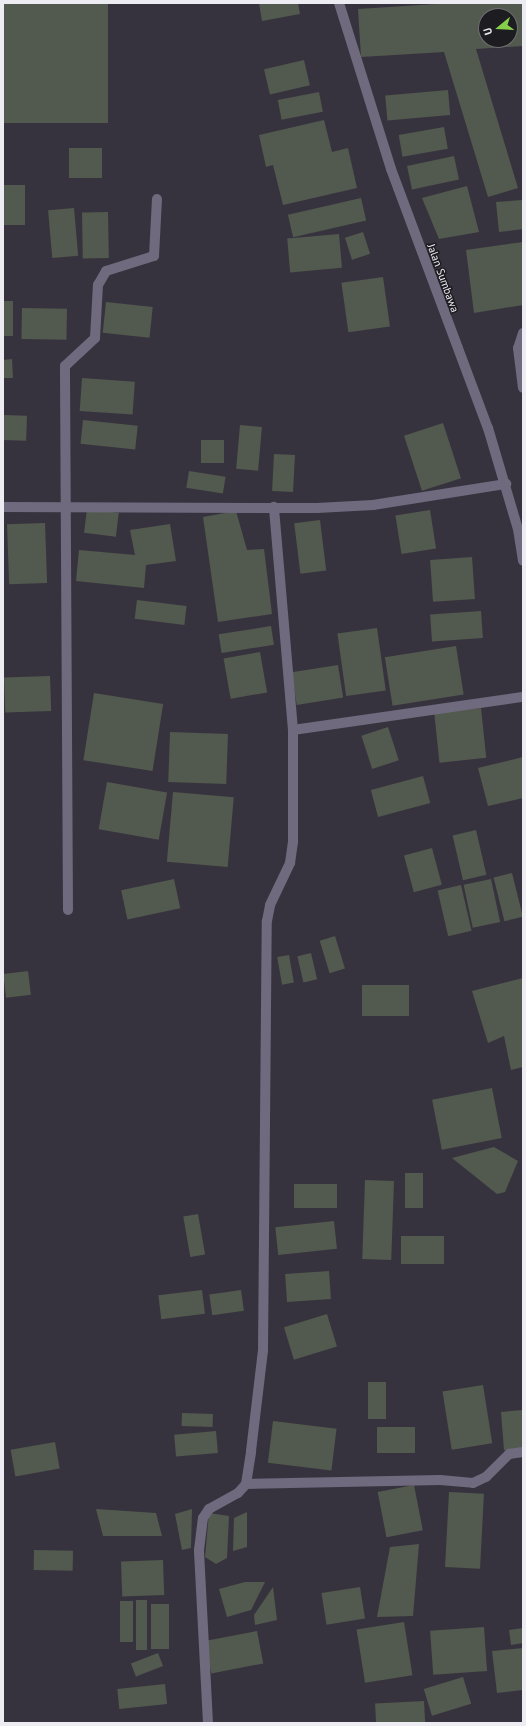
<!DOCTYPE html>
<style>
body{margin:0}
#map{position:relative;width:526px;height:1726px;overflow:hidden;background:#37333e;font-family:"PT Sans",sans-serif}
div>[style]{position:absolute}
.building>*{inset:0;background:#52594e;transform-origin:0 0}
.service>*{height:10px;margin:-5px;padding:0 5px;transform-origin:5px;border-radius:5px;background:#706a7f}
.minor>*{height:10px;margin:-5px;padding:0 5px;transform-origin:5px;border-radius:5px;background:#706a7f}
span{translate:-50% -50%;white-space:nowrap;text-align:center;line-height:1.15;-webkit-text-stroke:3px #1d1c21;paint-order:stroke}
.street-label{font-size:11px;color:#eeecf3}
.frame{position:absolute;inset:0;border:4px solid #eeecf3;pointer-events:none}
.north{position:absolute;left:478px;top:8px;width:40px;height:40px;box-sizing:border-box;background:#1d1c21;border:1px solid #716f75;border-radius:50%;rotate:252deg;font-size:11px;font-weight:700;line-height:16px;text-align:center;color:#eeecf3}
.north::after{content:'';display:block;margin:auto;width:14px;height:18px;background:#86cf4b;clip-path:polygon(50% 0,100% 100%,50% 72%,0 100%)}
</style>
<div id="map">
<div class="building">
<i style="left:3px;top:3px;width:105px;height:120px"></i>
<i style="clip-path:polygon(259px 3px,298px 3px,300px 14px,262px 21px)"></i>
<i style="clip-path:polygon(evenodd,452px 3px,523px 3px,523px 46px,476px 49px,518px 188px,488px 197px,444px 52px,361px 57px,358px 9px,452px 3px,486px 16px,510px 16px,510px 40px,486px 40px,486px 16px)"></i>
<i style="left:304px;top:60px;width:26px;height:41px;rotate:77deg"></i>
<i style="left:448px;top:90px;width:25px;height:63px;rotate:85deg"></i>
<i style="left:319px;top:92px;width:20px;height:42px;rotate:79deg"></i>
<i style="clip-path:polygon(324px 120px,332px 152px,348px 148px,357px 188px,283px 205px,273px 165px,266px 167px,259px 135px)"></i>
<i style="left:444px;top:127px;width:22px;height:46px;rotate:80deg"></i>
<i style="left:69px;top:148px;width:33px;height:30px"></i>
<i style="left:454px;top:156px;width:24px;height:48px;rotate:78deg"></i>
<i style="left:3px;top:185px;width:22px;height:40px"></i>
<i style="clip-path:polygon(467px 186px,479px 232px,439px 239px,422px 198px)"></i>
<i style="left:361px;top:198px;width:23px;height:75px;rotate:77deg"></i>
<i style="clip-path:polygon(523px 200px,523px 229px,499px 232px,496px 202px)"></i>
<i style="left:74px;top:208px;width:48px;height:26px;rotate:85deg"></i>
<i style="left:108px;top:212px;width:46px;height:26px;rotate:89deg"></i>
<i style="left:363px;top:232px;width:23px;height:19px;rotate:72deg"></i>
<i style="left:339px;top:234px;width:34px;height:52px;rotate:85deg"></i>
<i style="clip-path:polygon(523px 242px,523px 305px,474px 313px,466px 250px)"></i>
<i style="left:383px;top:277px;width:50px;height:42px;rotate:82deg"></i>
<i style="left:3px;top:301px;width:10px;height:35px"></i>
<i style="left:106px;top:302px;width:47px;height:31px;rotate:6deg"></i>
<i style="left:22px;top:308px;width:45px;height:31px;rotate:1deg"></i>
<i style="clip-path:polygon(12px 359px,13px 378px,3px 378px,3px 360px)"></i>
<i style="left:82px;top:378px;width:53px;height:33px;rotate:4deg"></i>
<i style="left:3px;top:415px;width:24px;height:25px;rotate:2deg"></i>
<i style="left:83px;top:420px;width:55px;height:24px;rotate:6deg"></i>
<i style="left:443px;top:423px;width:58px;height:41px;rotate:72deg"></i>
<i style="left:240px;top:425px;width:22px;height:44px;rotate:5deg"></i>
<i style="left:201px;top:440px;width:23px;height:23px"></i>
<i style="left:274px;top:454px;width:21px;height:37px;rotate:3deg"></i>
<i style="left:189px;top:471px;width:37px;height:17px;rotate:9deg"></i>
<i style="left:87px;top:509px;width:32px;height:24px;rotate:7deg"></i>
<i style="left:430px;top:510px;width:39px;height:35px;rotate:81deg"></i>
<i style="clip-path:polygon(236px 511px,247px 550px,264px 549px,272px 614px,218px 622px,203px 517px)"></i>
<i style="left:320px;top:520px;width:51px;height:26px;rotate:83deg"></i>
<i style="left:45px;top:523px;width:60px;height:38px;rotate:88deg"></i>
<i style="clip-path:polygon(170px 524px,176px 561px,146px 565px,144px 588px,76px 581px,79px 550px,135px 555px,130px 530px)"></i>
<i style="left:472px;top:557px;width:42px;height:42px;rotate:86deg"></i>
<i style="left:137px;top:600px;width:50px;height:19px;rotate:7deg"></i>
<i style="left:481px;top:611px;width:27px;height:51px;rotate:86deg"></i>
<i style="left:271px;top:626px;width:19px;height:53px;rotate:81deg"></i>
<i style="left:377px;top:628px;width:63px;height:40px;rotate:82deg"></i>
<i style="left:456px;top:646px;width:49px;height:72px;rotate:81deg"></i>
<i style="left:260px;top:652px;width:41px;height:37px;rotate:80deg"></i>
<i style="left:338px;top:665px;width:33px;height:47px;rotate:81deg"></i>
<i style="left:50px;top:676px;width:35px;height:46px;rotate:88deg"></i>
<i style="left:94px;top:693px;width:70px;height:68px;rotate:9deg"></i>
<i style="left:481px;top:708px;width:50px;height:47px;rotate:84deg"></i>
<i style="left:388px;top:727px;width:35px;height:28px;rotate:72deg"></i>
<i style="left:170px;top:732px;width:58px;height:50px;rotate:2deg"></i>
<i style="clip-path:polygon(523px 757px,523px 798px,488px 806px,478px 768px)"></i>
<i style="left:423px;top:776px;width:28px;height:54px;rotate:75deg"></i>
<i style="left:107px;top:782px;width:61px;height:48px;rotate:10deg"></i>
<i style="left:173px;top:792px;width:61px;height:70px;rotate:5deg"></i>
<i style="left:476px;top:830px;width:46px;height:24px;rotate:77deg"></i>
<i style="left:432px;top:848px;width:38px;height:29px;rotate:75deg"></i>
<i style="left:512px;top:873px;width:45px;height:19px;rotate:76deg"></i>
<i style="left:174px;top:879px;width:30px;height:54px;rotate:78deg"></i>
<i style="left:491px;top:879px;width:44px;height:28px;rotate:78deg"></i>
<i style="left:461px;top:885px;width:47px;height:24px;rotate:77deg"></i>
<i style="left:335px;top:936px;width:34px;height:16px;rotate:73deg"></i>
<i style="left:311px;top:953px;width:27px;height:14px;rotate:77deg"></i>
<i style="left:289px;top:955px;width:28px;height:12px;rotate:80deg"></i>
<i style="left:28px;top:971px;width:24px;height:25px;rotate:83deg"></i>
<i style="clip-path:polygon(523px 978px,523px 1067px,511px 1070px,504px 1036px,488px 1043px,472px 991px)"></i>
<i style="left:362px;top:985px;width:47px;height:31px"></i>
<i style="left:492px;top:1088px;width:51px;height:61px;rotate:79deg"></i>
<i style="clip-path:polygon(494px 1147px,518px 1161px,505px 1192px,497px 1194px,452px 1158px)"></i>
<i style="left:405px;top:1173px;width:18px;height:35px"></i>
<i style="left:365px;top:1180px;width:29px;height:79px;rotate:2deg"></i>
<i style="left:294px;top:1184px;width:43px;height:24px"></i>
<i style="left:198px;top:1214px;width:41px;height:15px;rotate:80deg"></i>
<i style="left:334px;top:1221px;width:28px;height:59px;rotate:84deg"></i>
<i style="left:401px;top:1236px;width:43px;height:28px"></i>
<i style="left:329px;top:1271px;width:28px;height:44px;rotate:86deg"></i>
<i style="left:202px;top:1290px;width:24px;height:44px;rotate:83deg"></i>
<i style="left:241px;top:1290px;width:21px;height:32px;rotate:82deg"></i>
<i style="left:327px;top:1314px;width:34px;height:45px;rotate:73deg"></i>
<i style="left:368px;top:1382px;width:18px;height:37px"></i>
<i style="left:483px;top:1385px;width:59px;height:41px;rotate:81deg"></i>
<i style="clip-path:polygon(523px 1410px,523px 1449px,504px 1450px,501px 1412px)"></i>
<i style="left:182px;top:1413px;width:31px;height:13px;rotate:2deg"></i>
<i style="left:273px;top:1421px;width:64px;height:42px;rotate:7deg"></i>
<i style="left:377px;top:1427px;width:38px;height:26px"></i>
<i style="left:216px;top:1431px;width:22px;height:42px;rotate:85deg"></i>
<i style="left:55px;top:1442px;width:27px;height:45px;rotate:80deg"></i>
<i style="left:414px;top:1485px;width:46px;height:37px;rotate:79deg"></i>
<i style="left:449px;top:1492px;width:35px;height:75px;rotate:3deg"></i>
<i style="clip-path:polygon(96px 1509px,156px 1513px,162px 1536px,103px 1536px)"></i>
<i style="clip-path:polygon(192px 1509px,191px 1548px,182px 1550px,175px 1514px)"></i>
<i style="clip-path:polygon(247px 1512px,247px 1547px,233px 1551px,234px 1518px)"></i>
<i style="clip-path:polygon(209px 1513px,229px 1516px,227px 1558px,216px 1564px,205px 1557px)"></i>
<i style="clip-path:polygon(419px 1544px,413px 1616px,377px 1617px,390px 1547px)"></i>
<i style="left:34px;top:1550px;width:39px;height:20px;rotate:1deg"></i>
<i style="left:163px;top:1560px;width:35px;height:42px;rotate:88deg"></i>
<i style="clip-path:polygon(245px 1582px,265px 1582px,251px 1610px,227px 1617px,219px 1589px)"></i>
<i style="clip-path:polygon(273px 1587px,277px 1620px,255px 1625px,254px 1615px)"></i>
<i style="left:360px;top:1587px;width:32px;height:39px;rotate:81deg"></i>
<i style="left:136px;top:1600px;width:11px;height:50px"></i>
<i style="left:120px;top:1601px;width:13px;height:41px"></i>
<i style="left:151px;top:1604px;width:18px;height:45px"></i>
<i style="left:404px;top:1622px;width:54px;height:48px;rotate:81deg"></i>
<i style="left:484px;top:1627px;width:44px;height:54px;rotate:86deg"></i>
<i style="clip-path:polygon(523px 1628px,523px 1643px,511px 1645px,509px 1630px)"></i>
<i style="left:257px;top:1631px;width:33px;height:53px;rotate:79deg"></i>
<i style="clip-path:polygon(523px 1648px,523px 1690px,497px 1693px,492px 1651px)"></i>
<i style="left:158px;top:1653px;width:14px;height:29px;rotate:69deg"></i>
<i style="left:463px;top:1677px;width:28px;height:41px;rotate:73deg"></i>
<i style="left:165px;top:1684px;width:20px;height:48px;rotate:84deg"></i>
<i style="left:424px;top:1701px;width:22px;height:49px;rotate:87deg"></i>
</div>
<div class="service">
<i style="left:523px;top:333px;width:16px;rotate:108deg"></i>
<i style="left:518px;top:348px;width:40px;rotate:82.9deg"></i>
</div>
<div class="minor">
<i style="left:339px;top:3px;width:174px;rotate:72.6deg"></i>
<i style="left:391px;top:169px;width:277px;rotate:69.5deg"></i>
<i style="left:488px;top:428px;width:105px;rotate:73.5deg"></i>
<i style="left:518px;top:529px;width:32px;rotate:81deg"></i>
<i style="left:3px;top:507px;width:314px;rotate:0.2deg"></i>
<i style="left:317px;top:508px;width:56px;rotate:-3.1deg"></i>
<i style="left:373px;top:505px;width:135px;rotate:-9deg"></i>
<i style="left:293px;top:730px;width:232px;rotate:-8.2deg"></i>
<i style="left:68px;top:910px;width:544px;rotate:-90.32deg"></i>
<i style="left:65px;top:366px;width:41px;rotate:-43deg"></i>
<i style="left:95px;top:338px;width:53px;rotate:-86.8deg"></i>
<i style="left:98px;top:285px;width:16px;rotate:-60deg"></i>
<i style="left:106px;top:271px;width:50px;rotate:-17.4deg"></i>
<i style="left:154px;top:256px;width:57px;rotate:-87deg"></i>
<i style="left:246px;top:1484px;width:194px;rotate:-1.2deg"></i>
<i style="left:440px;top:1480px;width:33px;rotate:5deg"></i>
<i style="left:473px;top:1483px;width:14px;rotate:-25deg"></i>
<i style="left:486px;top:1477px;width:33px;rotate:-45deg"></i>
<i style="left:509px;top:1454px;width:14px;rotate:-8deg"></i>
<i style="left:208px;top:1723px;width:173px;rotate:-93deg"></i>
<i style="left:199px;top:1550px;width:32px;rotate:-83deg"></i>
<i style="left:203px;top:1518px;width:11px;rotate:-56deg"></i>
<i style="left:209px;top:1509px;width:33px;rotate:-29deg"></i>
<i style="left:238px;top:1493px;width:12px;rotate:-48deg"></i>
<i style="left:246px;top:1484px;width:33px;rotate:-81deg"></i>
<i style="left:251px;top:1451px;width:101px;rotate:-83.2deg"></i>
<i style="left:263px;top:1351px;width:430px;rotate:-89.5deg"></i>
<i style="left:267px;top:921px;width:16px;rotate:-79deg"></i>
<i style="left:270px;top:905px;width:47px;rotate:-64.5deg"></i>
<i style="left:290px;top:863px;width:21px;rotate:-82deg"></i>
<i style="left:293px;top:842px;width:112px;rotate:-90deg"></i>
<i style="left:293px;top:730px;width:224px;rotate:-94.9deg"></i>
</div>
<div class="street-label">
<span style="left:443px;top:278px;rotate:70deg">Jalan Sumbawa</span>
</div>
<div class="frame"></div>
<div class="north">U</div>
</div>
